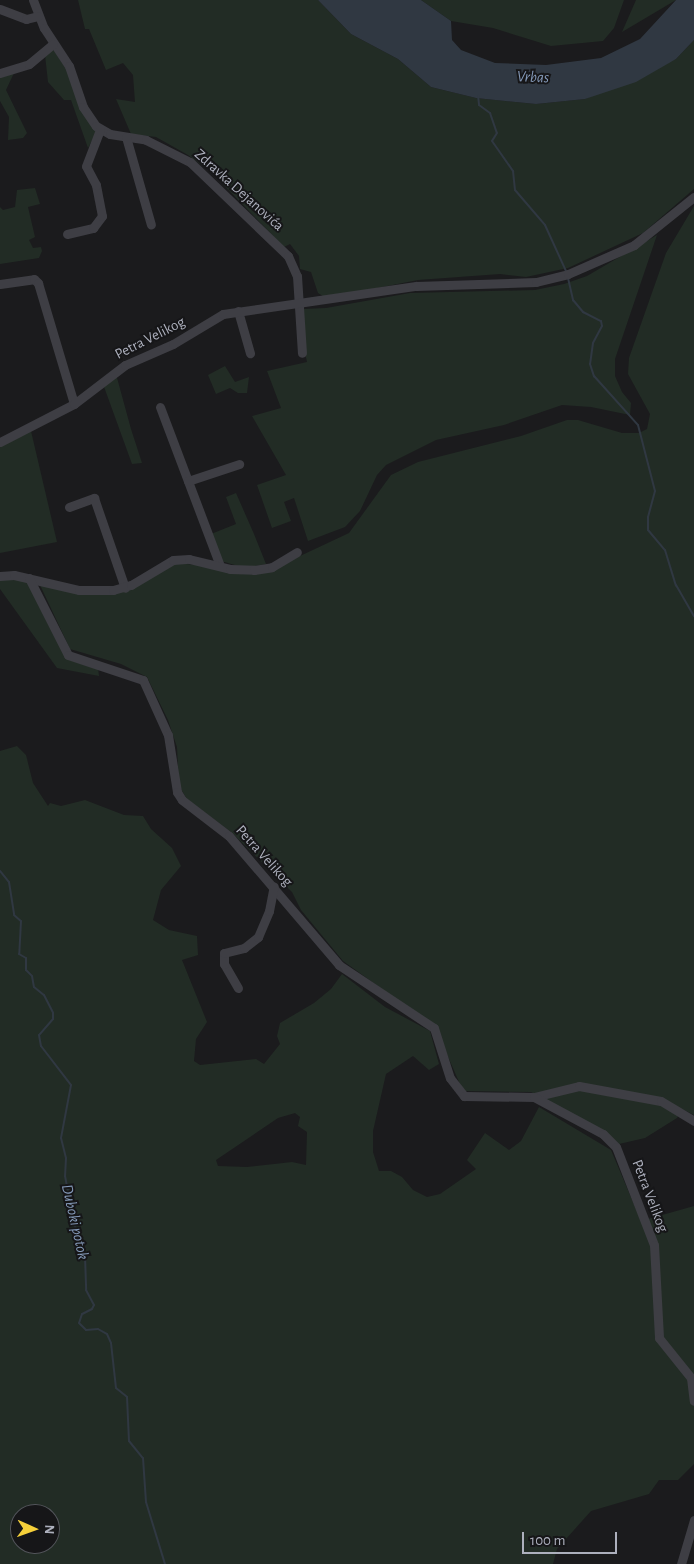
<!DOCTYPE html>
<meta charset="utf-8">
<style>
body{margin:0}
#map{position:relative;width:694px;height:1564px;overflow:hidden;background:#1b1b1d;font-family:"Alegreya Sans",sans-serif}
div>[style]{position:absolute}
.green>*{inset:0;background:#222c25}
.water>*{inset:0;background:#303842}
.stream>*{height:2px;margin:-1px;padding:0 1px;transform-origin:1px;border-radius:1px;background:#303842}
.minor>*{height:9px;margin:-4.5px;padding:0 4.5px;transform-origin:4.5px;border-radius:4.5px;background:#3e3e44}
span{translate:-50% -50%;white-space:nowrap;text-align:center;line-height:1.15;-webkit-text-stroke:4px #161618;paint-order:stroke}
.street-label{font-size:15px;color:#adb0bd}
.water-label{font-size:16px;color:#8499b8;font-style:italic}
.north{position:absolute;left:10px;top:1504px;width:50px;height:50px;box-sizing:border-box;background:#161618;border:1px solid #52545a;border-radius:50%;rotate:92deg;font-size:14px;font-weight:700;line-height:20px;text-align:center;color:#adb0bd}
.north::after{content:'';display:block;margin:auto;width:18px;height:22px;background:#f6d03a;clip-path:polygon(50% 0,100% 100%,50% 72%,0 100%)}
.scale{position:absolute;left:522px;top:1532px;width:95px;height:22px;box-sizing:border-box;border:2px solid #adb0bd;border-top:0;padding-left:6px;font-size:15px;line-height:18px;white-space:nowrap;color:#adb0bd;-webkit-text-stroke:4px #161618;paint-order:stroke}
</style>
<div id="map">
<div class="green">
<i style="clip-path:polygon(78px 0,318px 0,351px 34px,398px 59px,431px 87px,476px 98px,536px 104px,585px 99px,676px 59px,694px 40px,694px 189px,643px 233px,568px 268px,526px 277px,500px 274px,418px 280px,326px 298px,318px 293px,311px 272px,300px 269px,299px 256px,290px 244px,284px 247px,211px 172px,188px 155px,156px 137px,131px 134px,116px 99px,135px 102px,133px 75px,123px 63px,106px 70px,89px 29px,85px 29px)"></i>
<i style="clip-path:polygon(421px 0,624px 0,614px 28px,603px 41px,551px 46px,493px 28px,451px 21px)"></i>
<i style="clip-path:polygon(636px 0,676px 0,622px 32px)"></i>
<i style="clip-path:polygon(53px 49px,68px 72px,81px 109px,97px 131px,88px 148px,71px 100px,64px 100px,48px 82px,45px 55px)"></i>
<i style="clip-path:polygon(14px 73px,6px 90px,27px 133px,23px 138px,8px 140px,9px 117px,0 101px,0 75px)"></i>
<i style="clip-path:polygon(35px 188px,40px 204px,28px 207px,35px 237px,29px 240px,33px 248px,41px 247px,42px 251px,39px 258px,0 264px,0 207px,3px 210px,15px 207px,17px 190px)"></i>
<i style="clip-path:polygon(694px 206px,694px 1115px,682px 1109px,677px 1118px,645px 1138px,619px 1144px,608px 1134px,531px 1092px,463px 1091px,435px 1027px,343px 961px,301px 910px,292px 892px,231px 832px,187px 799px,179px 786px,177px 747px,168px 720px,147px 677px,121px 664px,70px 649px,40px 585px,117px 593px,177px 563px,266px 572px,349px 533px,391px 475px,418px 462px,521px 436px,567px 420px,578px 420px,622px 433px,639px 433px,647px 429px,650px 414px,628px 374px,629px 358px,666px 253px)"></i>
<i style="clip-path:polygon(657px 235px,615px 359px,615px 376px,622px 392px,631px 403px,630px 415px,591px 407px,562px 405px,504px 425px,436px 440px,386px 465px,377px 475px,360px 511px,345px 527px,308px 541px,294px 498px,284px 502px,291px 521px,272px 528px,257px 485px,286px 475px,252px 416px,281px 408px,267px 371px,307px 362px,302px 340px,302px 312px,304px 309px,326px 308px,410px 293px,535px 290px,564px 284px,587px 276px)"></i>
<i style="clip-path:polygon(225px 366px,235px 382px,249px 377px,247px 393px,238px 393px,230px 388px,216px 394px,208px 375px)"></i>
<i style="clip-path:polygon(116px 374px,131px 429px,142px 463px,132px 464px,103px 384px)"></i>
<i style="clip-path:polygon(31px 431px,57px 542px,0 553px,0 446px)"></i>
<i style="clip-path:polygon(236px 493px,254px 534px,266px 564px,245px 568px,221px 561px,211px 534px,236px 524px,226px 497px)"></i>
<i style="clip-path:polygon(20px 579px,27px 582px,63px 653px,98px 667px,99px 676px,57px 668px,0 589px,0 580px)"></i>
<i style="clip-path:polygon(evenodd,17px 746px,26px 755px,33px 783px,48px 806px,50px 803px,61px 806px,85px 800px,124px 815px,143px 816px,151px 829px,172px 848px,181px 866px,161px 890px,153px 920px,169px 930px,197px 936px,198px 955px,182px 960px,207px 1022px,196px 1039px,194px 1061px,200px 1065px,256px 1059px,264px 1064px,280px 1044px,277px 1036px,280px 1023px,314px 1003px,331px 989px,342px 974px,385px 1007px,430px 1031px,439px 1064px,429px 1070px,413px 1056px,386px 1074px,373px 1131px,373px 1152px,379px 1171px,391px 1171px,402px 1177px,413px 1190px,427px 1197px,440px 1194px,476px 1169px,467px 1160px,485px 1133px,509px 1150px,521px 1141px,539px 1107px,611px 1150px,641px 1221px,694px 1206px,694px 1464px,678px 1480px,659px 1480px,649px 1494px,591px 1511px,557px 1549px,553px 1564px,0 1564px,0 751px,17px 746px,295px 1113px,300px 1117px,298px 1126px,307px 1132px,306px 1165px,292px 1162px,247px 1167px,218px 1166px,216px 1160px,278px 1118px,295px 1113px,17px 746px,20px 1514px,50px 1514px,50px 1544px,20px 1544px,20px 1514px)"></i>
</div>
<div class="water">
<i style="clip-path:polygon(318px 0,421px 0,451px 21px,452px 40px,461px 50px,495px 63px,546px 65px,601px 58px,640px 39px,676px 0,694px 0,694px 40px,676px 59px,636px 82px,585px 99px,536px 104px,476px 98px,431px 87px,398px 59px,351px 34px)"></i>
</div>
<div class="stream">
<i style="left:478px;top:95px;width:10px;rotate:84deg"></i>
<i style="left:479px;top:105px;width:14px;rotate:36deg"></i>
<i style="left:490px;top:113px;width:21px;rotate:71deg"></i>
<i style="left:497px;top:133px;width:9px;rotate:122deg"></i>
<i style="left:492px;top:141px;width:37px;rotate:55deg"></i>
<i style="left:513px;top:171px;width:19px;rotate:84deg"></i>
<i style="left:515px;top:190px;width:46px;rotate:49.4deg"></i>
<i style="left:545px;top:225px;width:51px;rotate:65.5deg"></i>
<i style="left:568px;top:278px;width:23px;rotate:77deg"></i>
<i style="left:573px;top:300px;width:16px;rotate:50deg"></i>
<i style="left:583px;top:312px;width:20px;rotate:27deg"></i>
<i style="left:601px;top:321px;width:5px;rotate:79deg"></i>
<i style="left:602px;top:326px;width:19px;rotate:118deg"></i>
<i style="left:593px;top:343px;width:21px;rotate:98deg"></i>
<i style="left:590px;top:364px;width:13px;rotate:72deg"></i>
<i style="left:594px;top:376px;width:66px;rotate:48.1deg"></i>
<i style="left:638px;top:425px;width:68px;rotate:75.6deg"></i>
<i style="left:655px;top:491px;width:27px;rotate:105deg"></i>
<i style="left:648px;top:517px;width:13px;rotate:90deg"></i>
<i style="left:648px;top:530px;width:26px;rotate:50deg"></i>
<i style="left:665px;top:550px;width:37px;rotate:73deg"></i>
<i style="left:676px;top:585px;width:36px;rotate:60deg"></i>
<i style="left:0;top:871px;width:14px;rotate:51deg"></i>
<i style="left:9px;top:882px;width:33px;rotate:81deg"></i>
<i style="left:14px;top:915px;width:9px;rotate:41deg"></i>
<i style="left:21px;top:921px;width:33px;rotate:93deg"></i>
<i style="left:19px;top:954px;width:8px;rotate:30deg"></i>
<i style="left:26px;top:958px;width:12px;rotate:90deg"></i>
<i style="left:26px;top:970px;width:8px;rotate:45deg"></i>
<i style="left:32px;top:976px;width:11px;rotate:80deg"></i>
<i style="left:34px;top:987px;width:13px;rotate:39deg"></i>
<i style="left:44px;top:995px;width:20px;rotate:63deg"></i>
<i style="left:53px;top:1013px;width:6px;rotate:90deg"></i>
<i style="left:53px;top:1019px;width:21px;rotate:131deg"></i>
<i style="left:39px;top:1035px;width:11px;rotate:80deg"></i>
<i style="left:41px;top:1046px;width:49px;rotate:52.4deg"></i>
<i style="left:71px;top:1085px;width:54px;rotate:100.7deg"></i>
<i style="left:61px;top:1138px;width:21px;rotate:76deg"></i>
<i style="left:66px;top:1158px;width:18px;rotate:93deg"></i>
<i style="left:65px;top:1176px;width:62px;rotate:78.9deg"></i>
<i style="left:77px;top:1237px;width:21px;rotate:67deg"></i>
<i style="left:85px;top:1256px;width:34px;rotate:88deg"></i>
<i style="left:86px;top:1290px;width:17px;rotate:62deg"></i>
<i style="left:94px;top:1305px;width:4px;rotate:117deg"></i>
<i style="left:92px;top:1309px;width:11px;rotate:153deg"></i>
<i style="left:82px;top:1314px;width:9px;rotate:108deg"></i>
<i style="left:79px;top:1323px;width:10px;rotate:45deg"></i>
<i style="left:86px;top:1330px;width:12px;rotate:-5deg"></i>
<i style="left:98px;top:1329px;width:10px;rotate:29deg"></i>
<i style="left:107px;top:1334px;width:10px;rotate:66deg"></i>
<i style="left:111px;top:1343px;width:45px;rotate:83.7deg"></i>
<i style="left:116px;top:1388px;width:14px;rotate:39deg"></i>
<i style="left:127px;top:1397px;width:44px;rotate:87.4deg"></i>
<i style="left:129px;top:1441px;width:22px;rotate:51deg"></i>
<i style="left:143px;top:1458px;width:44px;rotate:86.1deg"></i>
<i style="left:146px;top:1502px;width:65px;rotate:73deg"></i>
</div>
<div class="minor">
<i style="left:33px;top:0;width:30px;rotate:69deg"></i>
<i style="left:44px;top:28px;width:45px;rotate:56.7deg"></i>
<i style="left:69px;top:66px;width:43px;rotate:71.1deg"></i>
<i style="left:83px;top:107px;width:23px;rotate:56deg"></i>
<i style="left:96px;top:126px;width:16px;rotate:30deg"></i>
<i style="left:110px;top:134px;width:36px;rotate:9deg"></i>
<i style="left:146px;top:140px;width:49px;rotate:26.6deg"></i>
<i style="left:190px;top:162px;width:136px;rotate:43.8deg"></i>
<i style="left:288px;top:256px;width:22px;rotate:66deg"></i>
<i style="left:297px;top:276px;width:77px;rotate:86.3deg"></i>
<i style="left:0;top:9px;width:28px;rotate:21deg"></i>
<i style="left:26px;top:19px;width:12px;rotate:-14deg"></i>
<i style="left:0;top:73px;width:30px;rotate:-17deg"></i>
<i style="left:29px;top:64px;width:31px;rotate:-40deg"></i>
<i style="left:126px;top:137px;width:91px;rotate:74.1deg"></i>
<i style="left:67px;top:234px;width:27px;rotate:-13deg"></i>
<i style="left:93px;top:228px;width:15px;rotate:-53deg"></i>
<i style="left:102px;top:216px;width:32px;rotate:-101deg"></i>
<i style="left:96px;top:185px;width:21px;rotate:-118deg"></i>
<i style="left:86px;top:166px;width:39px;rotate:-69deg"></i>
<i style="left:0;top:284px;width:34px;rotate:-8deg"></i>
<i style="left:34px;top:279px;width:6px;rotate:45deg"></i>
<i style="left:38px;top:283px;width:126px;rotate:73.4deg"></i>
<i style="left:238px;top:311px;width:44px;rotate:74.1deg"></i>
<i style="left:160px;top:407px;width:170px;rotate:69.3deg"></i>
<i style="left:0;top:442px;width:83px;rotate:-27.2deg"></i>
<i style="left:74px;top:404px;width:64px;rotate:-37.4deg"></i>
<i style="left:125px;top:365px;width:52px;rotate:-23.6deg"></i>
<i style="left:173px;top:344px;width:58px;rotate:-31deg"></i>
<i style="left:223px;top:314px;width:195px;rotate:-8.3deg"></i>
<i style="left:416px;top:286px;width:120px;rotate:-1.9deg"></i>
<i style="left:536px;top:282px;width:33px;rotate:-14deg"></i>
<i style="left:568px;top:274px;width:72px;rotate:-23.7deg"></i>
<i style="left:634px;top:245px;width:77px;rotate:-38.7deg"></i>
<i style="left:188px;top:481px;width:54px;rotate:-18.4deg"></i>
<i style="left:69px;top:507px;width:27px;rotate:-20deg"></i>
<i style="left:94px;top:498px;width:95px;rotate:71deg"></i>
<i style="left:0;top:576px;width:14px;rotate:-4deg"></i>
<i style="left:14px;top:575px;width:67px;rotate:13deg"></i>
<i style="left:79px;top:590px;width:34px"></i>
<i style="left:113px;top:590px;width:19px;rotate:-16deg"></i>
<i style="left:131px;top:585px;width:49px;rotate:-30.8deg"></i>
<i style="left:173px;top:560px;width:16px;rotate:-4deg"></i>
<i style="left:189px;top:559px;width:42px;rotate:13.7deg"></i>
<i style="left:230px;top:569px;width:24px;rotate:2deg"></i>
<i style="left:254px;top:570px;width:18px;rotate:-9deg"></i>
<i style="left:272px;top:567px;width:29px;rotate:-31deg"></i>
<i style="left:29px;top:578px;width:86px;rotate:63.1deg"></i>
<i style="left:68px;top:655px;width:79px;rotate:18.4deg"></i>
<i style="left:143px;top:680px;width:60px;rotate:65.6deg"></i>
<i style="left:168px;top:735px;width:58px;rotate:81deg"></i>
<i style="left:177px;top:792px;width:9px;rotate:58deg"></i>
<i style="left:182px;top:800px;width:59px;rotate:37.5deg"></i>
<i style="left:229px;top:836px;width:170px;rotate:49.5deg"></i>
<i style="left:339px;top:965px;width:114px;rotate:33.6deg"></i>
<i style="left:434px;top:1028px;width:52px;rotate:72.3deg"></i>
<i style="left:450px;top:1078px;width:23px;rotate:52deg"></i>
<i style="left:464px;top:1096px;width:70px;rotate:0.8deg"></i>
<i style="left:534px;top:1097px;width:46px;rotate:-13.7deg"></i>
<i style="left:579px;top:1086px;width:83px;rotate:10.4deg"></i>
<i style="left:661px;top:1101px;width:39px;rotate:31deg"></i>
<i style="left:238px;top:988px;width:28px;rotate:-120deg"></i>
<i style="left:224px;top:964px;width:11px;rotate:-90deg"></i>
<i style="left:224px;top:953px;width:21px;rotate:-14deg"></i>
<i style="left:244px;top:948px;width:18px;rotate:-38deg"></i>
<i style="left:258px;top:937px;width:28px;rotate:-67deg"></i>
<i style="left:269px;top:911px;width:25px;rotate:-79deg"></i>
<i style="left:534px;top:1097px;width:78px;rotate:28.2deg"></i>
<i style="left:603px;top:1134px;width:18px;rotate:45deg"></i>
<i style="left:616px;top:1147px;width:105px;rotate:68.8deg"></i>
<i style="left:654px;top:1245px;width:93px;rotate:86.9deg"></i>
<i style="left:659px;top:1338px;width:51px;rotate:51.3deg"></i>
<i style="left:691px;top:1378px;width:23px;rotate:83deg"></i>
<i style="left:681px;top:1564px;width:46px;rotate:-73.5deg"></i>
</div>
<div class="street-label">
<span style="left:239px;top:190px;rotate:42deg">Zdravka Dejanovića</span>
<span style="left:150px;top:338px;rotate:-27deg">Petra Velikog</span>
<span style="left:264px;top:856px;rotate:48deg">Petra Velikog</span>
<span style="left:650px;top:1196px;rotate:69deg">Petra Velikog</span>
</div>
<div class="water-label">
<span style="left:533px;top:77px;rotate:2deg">Vrbas</span>
<span style="left:75px;top:1222px;rotate:77deg">Duboki potok</span>
</div>
<div class="north">N</div>
<div class="scale">100 m</div>
</div>
